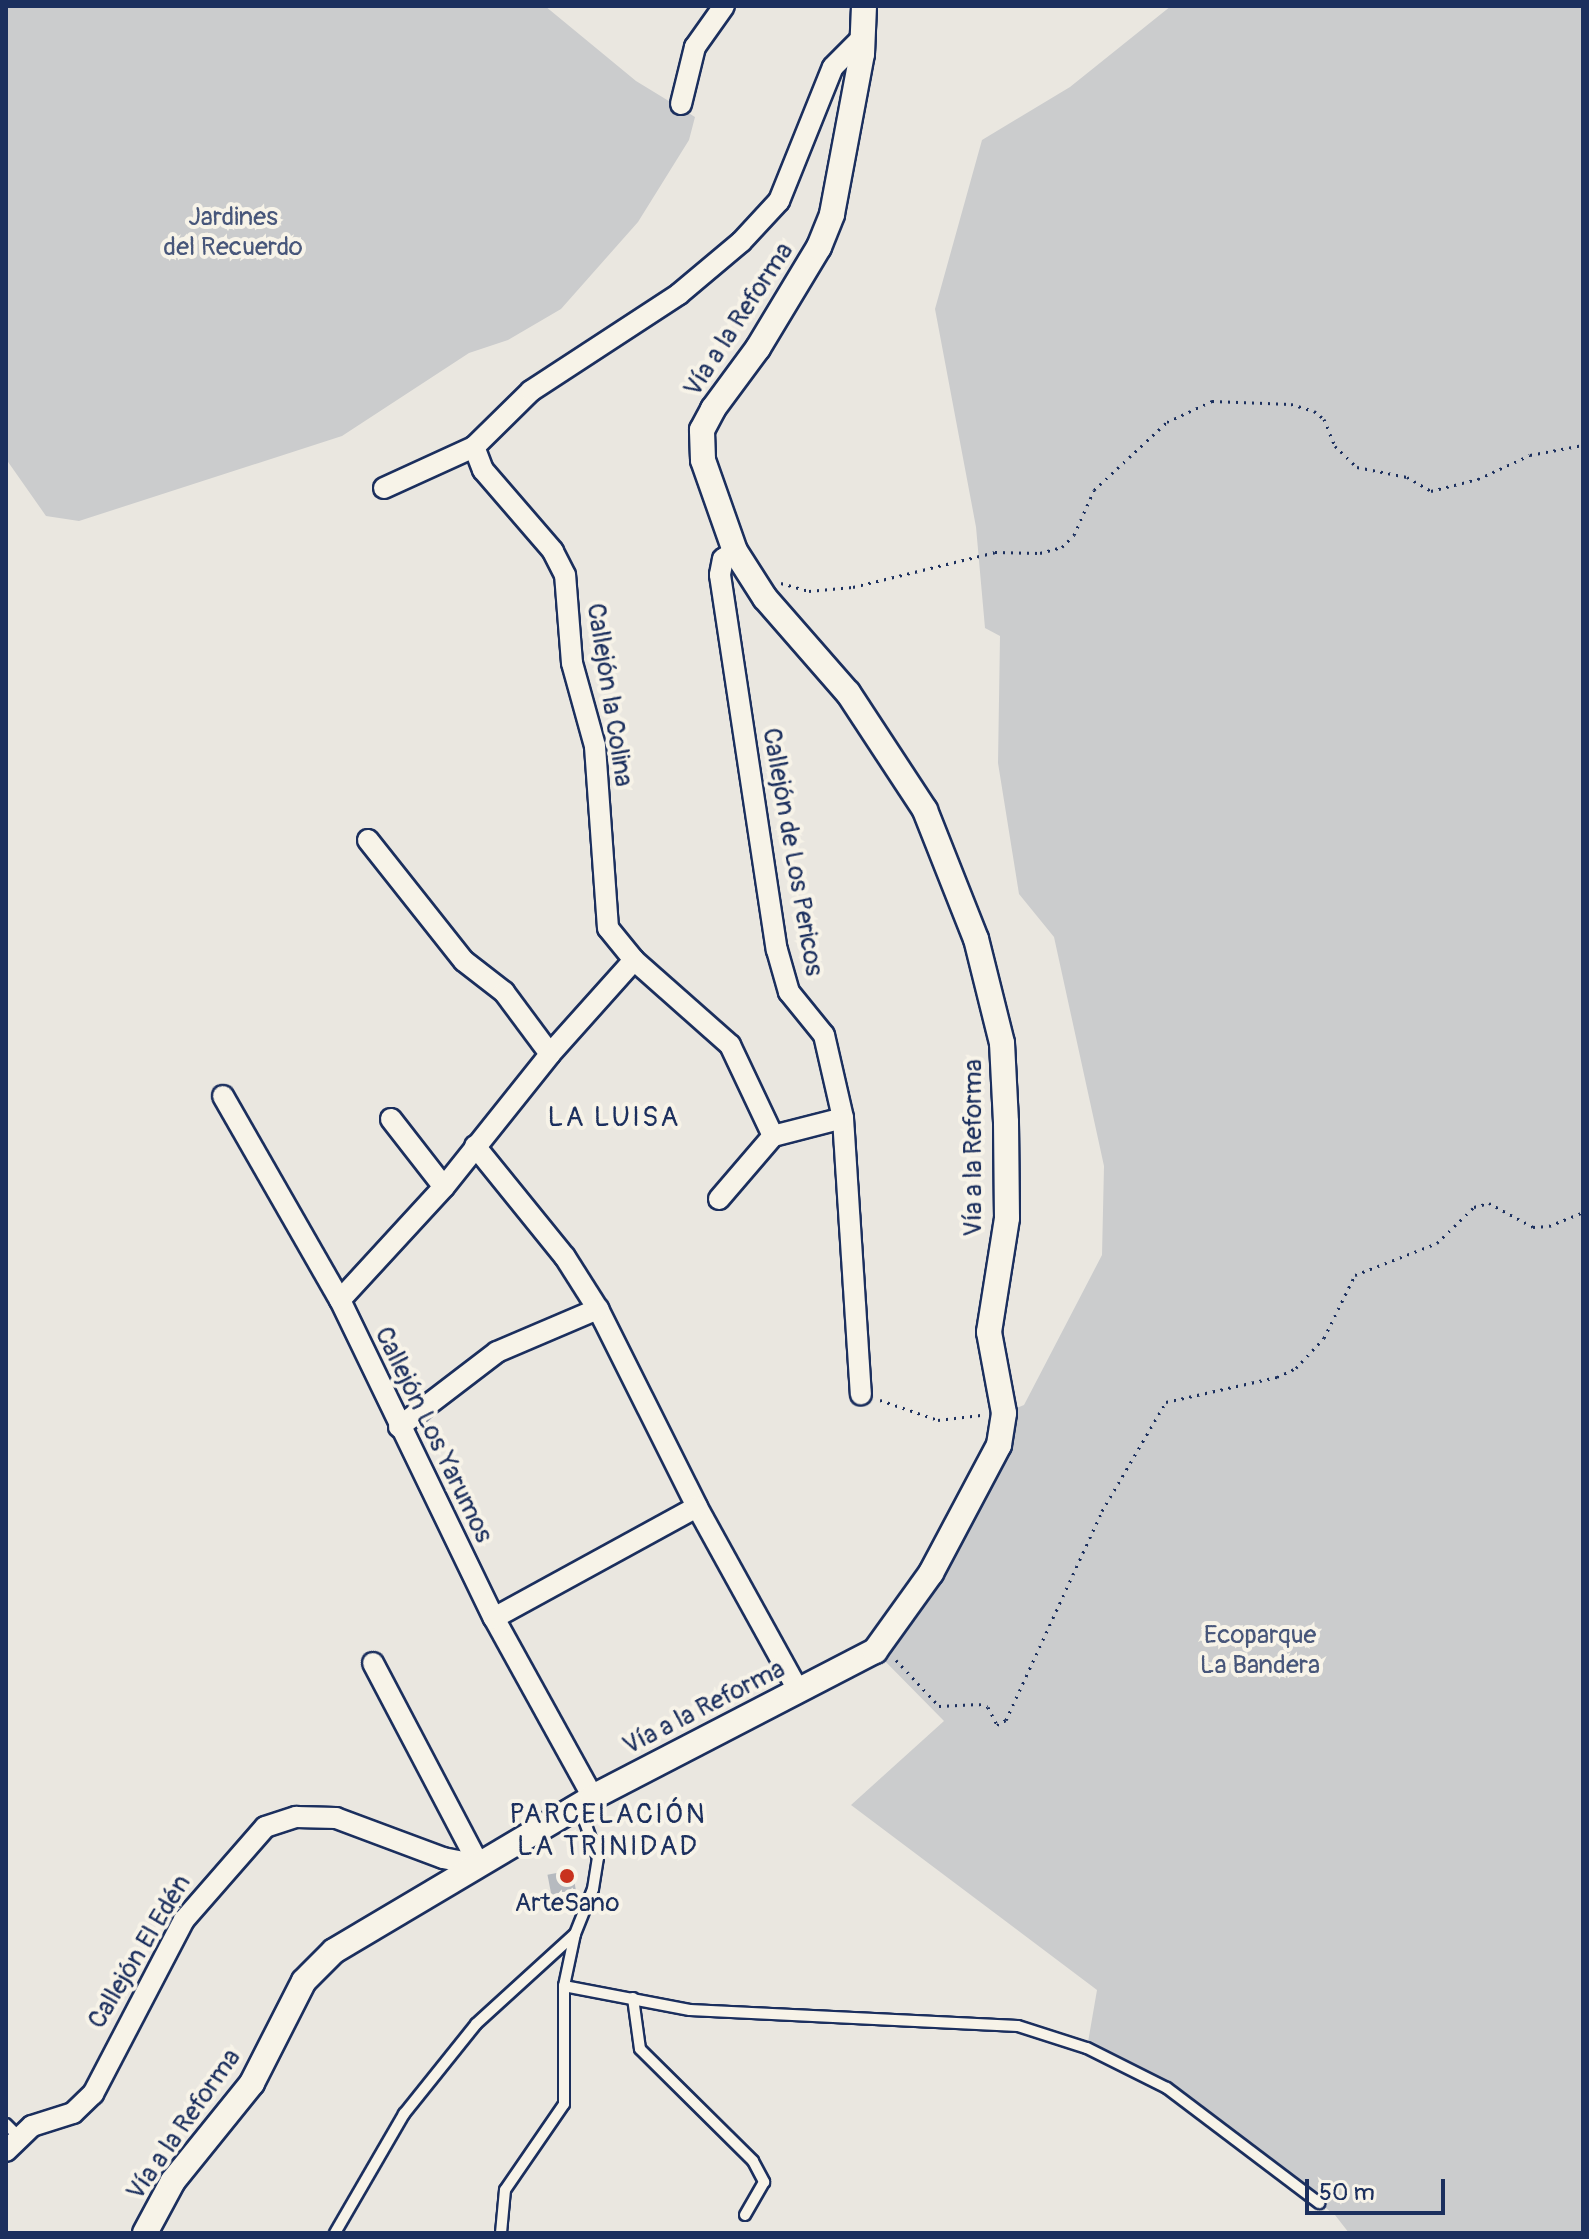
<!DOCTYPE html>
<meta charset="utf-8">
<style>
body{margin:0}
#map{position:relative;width:1589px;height:2239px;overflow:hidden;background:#eae7e0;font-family:Pangolin,sans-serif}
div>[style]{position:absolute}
.green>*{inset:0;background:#cbcccd}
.building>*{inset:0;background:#b6babf;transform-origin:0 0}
.path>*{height:3px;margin-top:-1.5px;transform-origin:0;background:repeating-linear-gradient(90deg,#1b2f5e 0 2px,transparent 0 8px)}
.roads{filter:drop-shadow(2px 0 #1b2f5e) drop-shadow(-2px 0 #1b2f5e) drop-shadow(0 2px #1b2f5e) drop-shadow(0 -2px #1b2f5e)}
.service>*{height:10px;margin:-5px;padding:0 5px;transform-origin:5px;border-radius:5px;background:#f7f3e8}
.minor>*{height:20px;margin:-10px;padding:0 10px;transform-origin:10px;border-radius:10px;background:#f7f3e8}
.tertiary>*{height:24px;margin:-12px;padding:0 12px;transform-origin:12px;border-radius:12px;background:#f7f3e8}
.dots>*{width:22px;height:22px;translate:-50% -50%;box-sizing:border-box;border:4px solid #f7f3e8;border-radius:50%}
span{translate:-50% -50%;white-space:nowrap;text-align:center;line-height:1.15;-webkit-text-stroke:8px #f7f3e8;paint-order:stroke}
.park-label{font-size:26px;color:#47567a}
.street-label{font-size:26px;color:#1b2f5e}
.poi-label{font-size:26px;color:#1b2f5e}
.neighbourhood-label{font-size:28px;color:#1b2f5e;letter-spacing:2px}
.frame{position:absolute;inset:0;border:8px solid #1b2f5e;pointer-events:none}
.scale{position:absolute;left:1305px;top:2179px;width:140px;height:36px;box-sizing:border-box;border:4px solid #1b2f5e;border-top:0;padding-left:10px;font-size:24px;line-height:28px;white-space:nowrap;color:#1b2f5e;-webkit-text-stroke:6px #f7f3e8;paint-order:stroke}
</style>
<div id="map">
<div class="green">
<i style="clip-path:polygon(6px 6px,545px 6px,636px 81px,695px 117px,689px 140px,638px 222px,561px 309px,508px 340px,469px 353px,342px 436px,79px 521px,46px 516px,6px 459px)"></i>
<i style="clip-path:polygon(1171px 6px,1583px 6px,1583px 2233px,1349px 2233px,1335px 2215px,1167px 2088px,1087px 2048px,1097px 1990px,851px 1805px,944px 1721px,875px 1651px,1004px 1413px,1024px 1405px,1102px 1255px,1104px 1166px,1054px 937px,1019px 894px,998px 763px,1000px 636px,985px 628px,976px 527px,935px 309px,982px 140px,1070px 87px)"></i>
</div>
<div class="building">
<i style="left:572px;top:1870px;width:26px;height:25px;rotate:79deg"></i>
</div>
<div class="path">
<i style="left:781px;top:583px;width:29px;rotate:16deg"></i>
<i style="left:809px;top:591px;width:44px;rotate:-5.2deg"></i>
<i style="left:853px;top:587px;width:146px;rotate:-13.8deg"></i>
<i style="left:995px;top:552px;width:45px;rotate:1.3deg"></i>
<i style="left:1040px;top:553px;width:23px;rotate:-15deg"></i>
<i style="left:1062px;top:547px;width:17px;rotate:-45deg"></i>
<i style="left:1074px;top:535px;width:49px;rotate:-66deg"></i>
<i style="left:1094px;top:490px;width:100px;rotate:-43deg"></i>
<i style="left:1167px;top:422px;width:50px;rotate:-25deg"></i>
<i style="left:1212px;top:401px;width:79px;rotate:2.2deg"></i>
<i style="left:1291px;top:404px;width:24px;rotate:17deg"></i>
<i style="left:1314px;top:411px;width:13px;rotate:39deg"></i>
<i style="left:1324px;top:419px;width:29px;rotate:68deg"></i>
<i style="left:1335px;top:446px;width:30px;rotate:44deg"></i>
<i style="left:1357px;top:467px;width:51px;rotate:11.3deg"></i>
<i style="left:1407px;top:477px;width:28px;rotate:30deg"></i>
<i style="left:1431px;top:491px;width:49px;rotate:-14.3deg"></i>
<i style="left:1478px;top:479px;width:57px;rotate:-24.8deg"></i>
<i style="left:1530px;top:455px;width:54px;rotate:-10.7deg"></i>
<i style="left:880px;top:1400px;width:61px;rotate:19deg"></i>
<i style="left:938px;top:1420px;width:43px;rotate:-6.6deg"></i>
<i style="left:896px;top:1660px;width:63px;rotate:46.9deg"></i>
<i style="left:939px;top:1706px;width:40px;rotate:-2.9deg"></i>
<i style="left:979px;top:1704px;width:9px;rotate:18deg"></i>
<i style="left:988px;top:1707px;width:20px;rotate:63deg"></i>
<i style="left:997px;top:1725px;width:10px;rotate:-29deg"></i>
<i style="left:1006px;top:1720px;width:230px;rotate:-65.3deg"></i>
<i style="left:1102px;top:1511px;width:126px;rotate:-59.6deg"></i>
<i style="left:1166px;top:1402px;width:114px;rotate:-12.7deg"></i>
<i style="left:1277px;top:1377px;width:21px;rotate:-25deg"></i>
<i style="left:1296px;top:1368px;width:41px;rotate:-47deg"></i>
<i style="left:1324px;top:1338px;width:70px;rotate:-63.8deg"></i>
<i style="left:1355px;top:1275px;width:88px;rotate:-21.3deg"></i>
<i style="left:1437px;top:1243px;width:52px;rotate:-44.2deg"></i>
<i style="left:1474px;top:1207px;width:16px;rotate:-15deg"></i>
<i style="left:1489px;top:1203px;width:50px;rotate:28.6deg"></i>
<i style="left:1533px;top:1227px;width:16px;rotate:-4deg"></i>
<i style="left:1549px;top:1226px;width:37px;rotate:-22deg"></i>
</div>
<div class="roads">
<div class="service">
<i style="left:564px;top:1986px;width:128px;rotate:10.8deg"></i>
<i style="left:690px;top:2010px;width:328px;rotate:2.8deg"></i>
<i style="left:1018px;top:2026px;width:72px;rotate:17.7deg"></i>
<i style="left:1087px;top:2048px;width:89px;rotate:26.6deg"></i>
<i style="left:1167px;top:2088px;width:191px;rotate:37.1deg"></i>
<i style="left:633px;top:1998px;width:51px;rotate:82.2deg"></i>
<i style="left:640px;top:2049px;width:159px;rotate:44.7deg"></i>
<i style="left:753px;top:2161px;width:24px;rotate:62deg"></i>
<i style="left:764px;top:2182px;width:38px;rotate:120deg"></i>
<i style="left:6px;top:2124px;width:17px;rotate:45deg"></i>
<i style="left:335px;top:2233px;width:138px;rotate:-59.9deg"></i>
<i style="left:404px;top:2114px;width:115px;rotate:-51.3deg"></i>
<i style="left:476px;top:2024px;width:134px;rotate:-42.3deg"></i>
<i style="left:575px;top:1934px;width:48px;rotate:-68.2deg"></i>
<i style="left:593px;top:1889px;width:31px;rotate:-81deg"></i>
<i style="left:598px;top:1858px;width:55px;rotate:-110.1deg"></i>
<i style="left:501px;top:2233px;width:43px;rotate:-84.7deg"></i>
<i style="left:505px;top:2190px;width:104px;rotate:-55.5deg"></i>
<i style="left:564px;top:2104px;width:118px;rotate:-90deg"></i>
<i style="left:564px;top:1986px;width:53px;rotate:-78.1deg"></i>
</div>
<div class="minor">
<i style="left:681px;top:104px;width:59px;rotate:-76.2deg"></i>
<i style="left:695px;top:47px;width:50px;rotate:-54.7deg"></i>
<i style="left:384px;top:488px;width:99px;rotate:-24.5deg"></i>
<i style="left:474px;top:447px;width:80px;rotate:-44.5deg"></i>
<i style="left:531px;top:391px;width:177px;rotate:-33.2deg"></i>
<i style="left:679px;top:294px;width:81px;rotate:-40deg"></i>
<i style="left:741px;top:242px;width:56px;rotate:-47.2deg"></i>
<i style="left:779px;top:201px;width:144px;rotate:-68.1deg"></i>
<i style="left:833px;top:67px;width:44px;rotate:-45deg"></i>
<i style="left:735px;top:551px;width:14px;rotate:146deg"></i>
<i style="left:723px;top:559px;width:16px;rotate:101deg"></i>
<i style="left:720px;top:575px;width:379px;rotate:81.4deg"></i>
<i style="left:777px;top:950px;width:44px;rotate:74.1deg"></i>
<i style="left:789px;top:992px;width:55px;rotate:50.9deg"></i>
<i style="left:824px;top:1035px;width:85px;rotate:77.1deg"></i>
<i style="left:843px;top:1118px;width:277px;rotate:86.3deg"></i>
<i style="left:368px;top:840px;width:154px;rotate:51.6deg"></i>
<i style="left:464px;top:961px;width:51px;rotate:37.8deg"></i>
<i style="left:504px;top:992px;width:77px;rotate:53.4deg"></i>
<i style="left:634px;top:960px;width:128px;rotate:41.5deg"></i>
<i style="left:730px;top:1045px;width:101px;rotate:64.7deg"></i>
<i style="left:223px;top:1096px;width:235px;rotate:60.2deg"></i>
<i style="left:340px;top:1300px;width:353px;rotate:64.2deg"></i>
<i style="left:494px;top:1618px;width:205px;rotate:61.1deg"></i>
<i style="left:391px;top:1119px;width:86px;rotate:52.1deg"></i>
<i style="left:475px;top:1146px;width:143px;rotate:51deg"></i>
<i style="left:565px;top:1257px;width:62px;rotate:57.6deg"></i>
<i style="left:598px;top:1309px;width:221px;rotate:63.4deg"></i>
<i style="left:697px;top:1507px;width:211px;rotate:61.1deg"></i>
<i style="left:719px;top:1199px;width:83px;rotate:-49.4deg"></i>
<i style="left:773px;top:1136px;width:72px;rotate:-14.4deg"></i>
<i style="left:340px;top:1300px;width:154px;rotate:-47.4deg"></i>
<i style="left:444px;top:1187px;width:170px;rotate:-51.4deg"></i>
<i style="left:550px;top:1054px;width:126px;rotate:-48.2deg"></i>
<i style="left:634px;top:960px;width:41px;rotate:-129.1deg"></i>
<i style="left:608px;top:928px;width:182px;rotate:-94.1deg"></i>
<i style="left:595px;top:746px;width:86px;rotate:-105.5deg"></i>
<i style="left:572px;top:663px;width:88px;rotate:-94.5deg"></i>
<i style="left:565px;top:575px;width:27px;rotate:-117deg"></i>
<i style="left:553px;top:551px;width:107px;rotate:-130.8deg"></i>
<i style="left:483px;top:470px;width:25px;rotate:-111deg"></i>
<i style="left:399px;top:1427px;width:123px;rotate:-37.4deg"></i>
<i style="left:497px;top:1352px;width:110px;rotate:-23.1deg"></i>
<i style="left:494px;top:1618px;width:231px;rotate:-28.7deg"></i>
<i style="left:373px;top:1663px;width:228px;rotate:62.3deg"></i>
<i style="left:6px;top:2151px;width:36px;rotate:-44deg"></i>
<i style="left:32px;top:2126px;width:43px;rotate:-17.6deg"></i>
<i style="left:73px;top:2113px;width:28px;rotate:-44deg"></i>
<i style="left:93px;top:2094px;width:196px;rotate:-62.4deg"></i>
<i style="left:184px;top:1920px;width:123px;rotate:-48.9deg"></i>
<i style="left:265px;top:1827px;width:33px;rotate:-18deg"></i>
<i style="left:296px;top:1817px;width:40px;rotate:1.4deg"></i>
<i style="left:336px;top:1818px;width:114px;rotate:20.5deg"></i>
<i style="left:443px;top:1858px;width:37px;rotate:11deg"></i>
</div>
<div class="tertiary">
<i style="left:145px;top:2233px;width:59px;rotate:-61.7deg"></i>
<i style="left:173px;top:2181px;width:126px;rotate:-51.1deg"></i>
<i style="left:252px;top:2083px;width:114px;rotate:-63deg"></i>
<i style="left:304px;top:1981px;width:42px;rotate:-45deg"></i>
<i style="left:334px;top:1951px;width:301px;rotate:-30.7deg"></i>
<i style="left:593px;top:1797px;width:318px;rotate:-27.4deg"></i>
<i style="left:875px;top:1651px;width:96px;rotate:-54.3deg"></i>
<i style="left:931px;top:1573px;width:145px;rotate:-62deg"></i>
<i style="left:999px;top:1445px;width:32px;rotate:-81deg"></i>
<i style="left:1004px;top:1413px;width:82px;rotate:-100.5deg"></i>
<i style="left:989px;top:1332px;width:115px;rotate:-81deg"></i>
<i style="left:1007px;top:1218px;width:96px;rotate:-90.6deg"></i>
<i style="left:1006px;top:1122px;width:79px;rotate:-92.9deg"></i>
<i style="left:1002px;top:1043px;width:107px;rotate:-104deg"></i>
<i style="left:976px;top:939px;width:139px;rotate:-111.6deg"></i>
<i style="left:925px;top:810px;width:140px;rotate:-123.3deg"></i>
<i style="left:848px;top:693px;width:126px;rotate:-131.1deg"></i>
<i style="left:765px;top:598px;width:56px;rotate:-122.6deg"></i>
<i style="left:735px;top:551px;width:96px;rotate:-109.4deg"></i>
<i style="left:703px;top:460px;width:30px;rotate:-92deg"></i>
<i style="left:702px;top:430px;width:24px;rotate:-62deg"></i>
<i style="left:713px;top:409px;width:76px;rotate:-53.6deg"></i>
<i style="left:758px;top:348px;width:118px;rotate:-58.9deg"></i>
<i style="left:819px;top:247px;width:35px;rotate:-68deg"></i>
<i style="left:832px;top:214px;width:163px;rotate:-79.4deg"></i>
<i style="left:862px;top:54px;width:48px;rotate:-87.6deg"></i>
</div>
</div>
<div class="dots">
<i style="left:567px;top:1876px;background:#c8321e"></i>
</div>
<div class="park-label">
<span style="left:233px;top:233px">Jardines<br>del Recuerdo</span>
<span style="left:1260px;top:1651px">Ecoparque<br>La Bandera</span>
</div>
<div class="street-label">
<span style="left:739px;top:320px;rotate:-57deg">Vía a la Reforma</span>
<span style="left:609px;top:695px;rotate:81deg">Callejón la Colina</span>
<span style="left:792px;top:852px;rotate:80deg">Callejón de Los Pericos</span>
<span style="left:974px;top:1148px;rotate:-90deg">Vía a la Reforma</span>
<span style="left:433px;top:1435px;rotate:64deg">Callejón Los Yarumos</span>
<span style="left:704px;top:1708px;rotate:-27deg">Vía a la Reforma</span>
<span style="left:140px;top:1952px;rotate:-59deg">Callejón El Edén</span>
<span style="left:184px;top:2125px;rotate:-55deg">Vía a la Reforma</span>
</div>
<div class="poi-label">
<span style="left:567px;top:1904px">ArteSano</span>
</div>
<div class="neighbourhood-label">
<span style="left:614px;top:1118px">LA LUISA</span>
<span style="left:608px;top:1831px">PARCELACIÓN<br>LA TRINIDAD</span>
</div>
<div class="frame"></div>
<div class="scale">50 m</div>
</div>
